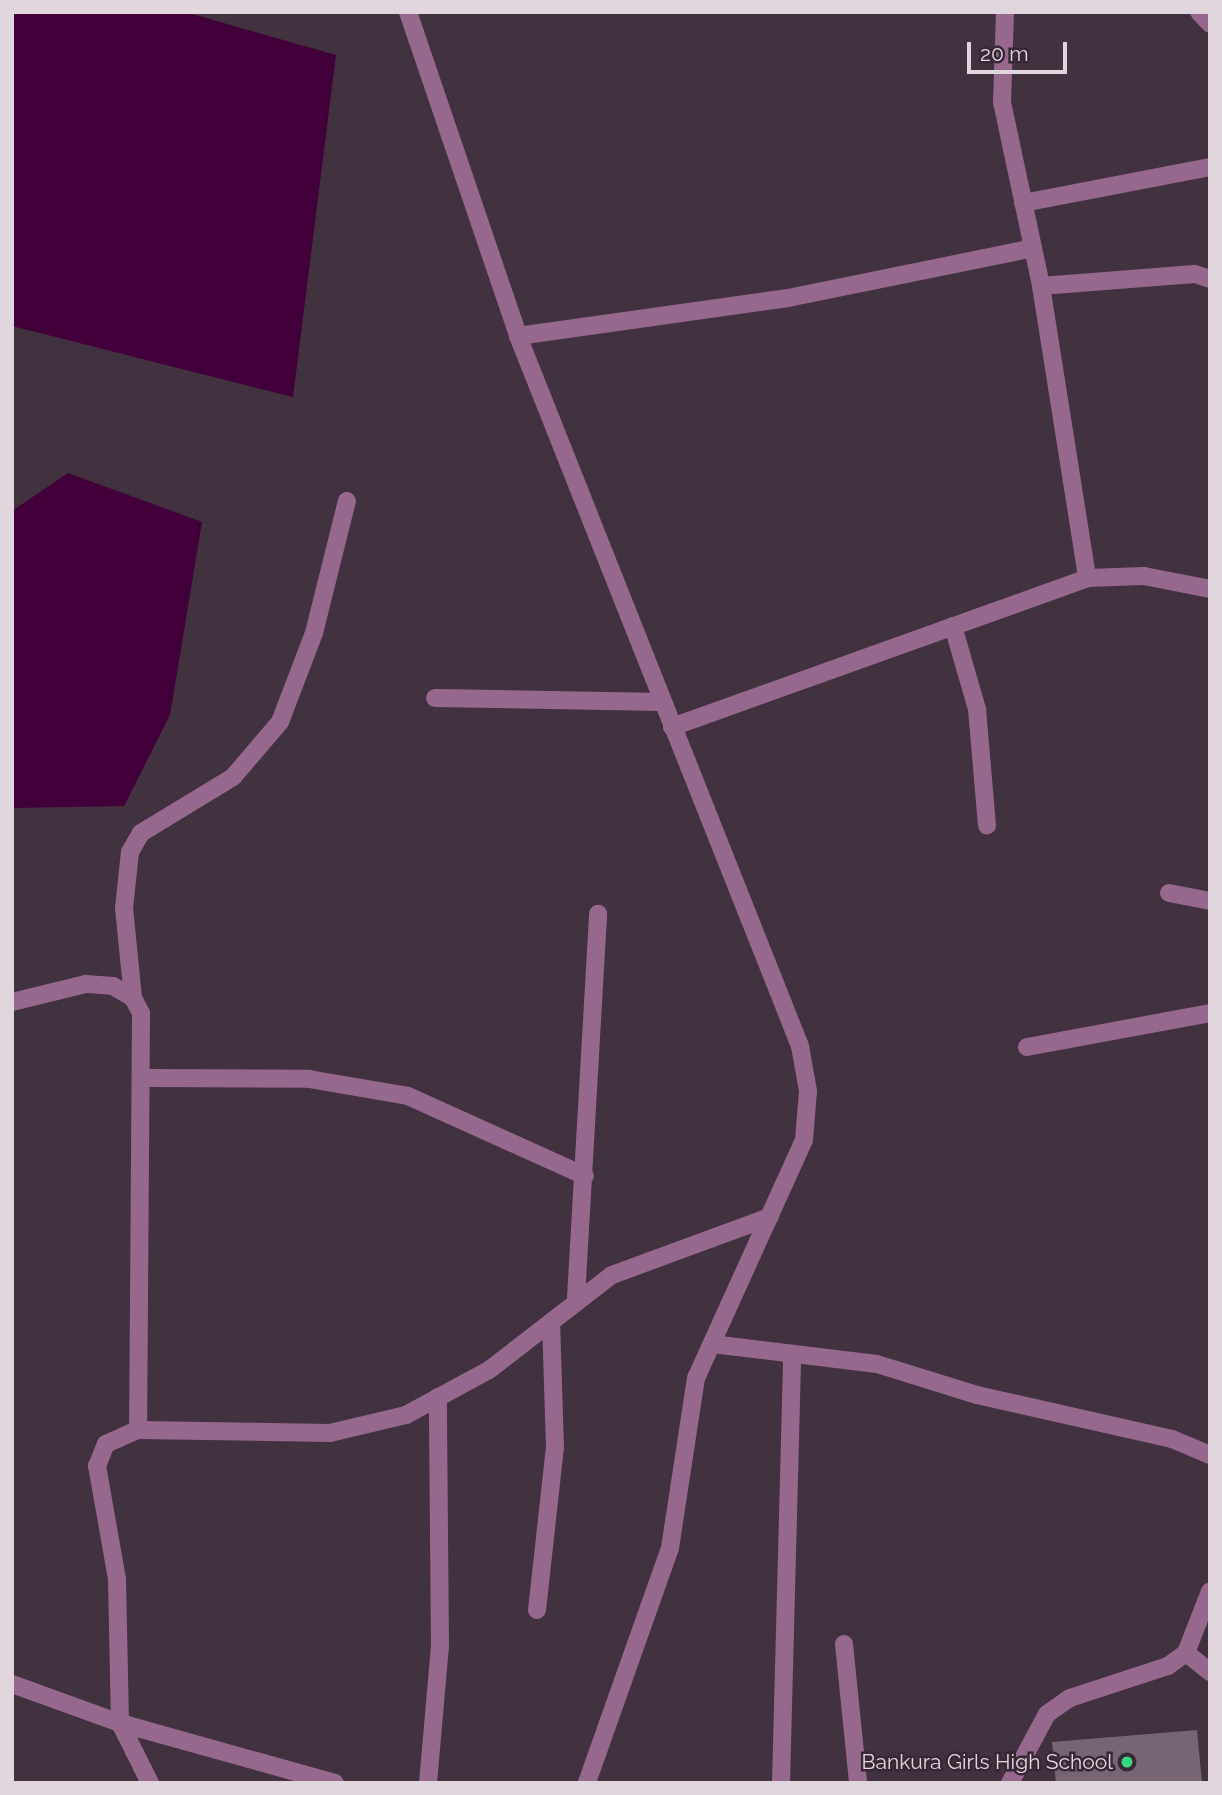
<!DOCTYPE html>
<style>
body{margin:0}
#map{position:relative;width:1222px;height:1795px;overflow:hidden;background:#42313f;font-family:Raleway,sans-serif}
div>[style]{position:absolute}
.water>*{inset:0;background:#41003a}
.building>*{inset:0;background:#786574}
.minor>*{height:18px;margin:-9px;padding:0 9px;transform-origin:9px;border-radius:9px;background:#97688e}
.dots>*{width:19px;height:19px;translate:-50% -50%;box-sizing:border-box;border:4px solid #382735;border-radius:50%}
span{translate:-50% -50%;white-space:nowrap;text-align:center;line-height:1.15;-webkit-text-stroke:5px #382735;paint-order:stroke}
.poi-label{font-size:21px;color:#e1d6de}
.right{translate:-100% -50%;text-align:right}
.frame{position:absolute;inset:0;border:14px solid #e1d6de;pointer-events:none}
.scale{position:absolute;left:967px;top:42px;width:100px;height:32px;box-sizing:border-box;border:4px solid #e1d6de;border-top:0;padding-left:9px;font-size:21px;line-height:24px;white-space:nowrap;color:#e1d6de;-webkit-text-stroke:5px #382735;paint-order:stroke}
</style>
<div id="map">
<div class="water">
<i style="clip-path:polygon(12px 12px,185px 12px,336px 55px,293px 397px,12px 326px)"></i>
<i style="clip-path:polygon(68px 473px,202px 522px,170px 715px,124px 806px,12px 808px,12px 511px)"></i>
</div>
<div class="building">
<i style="clip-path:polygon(1197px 1730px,1202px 1783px,1056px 1783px,1052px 1742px)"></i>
</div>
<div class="minor">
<i style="left:408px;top:12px;width:342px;rotate:71.2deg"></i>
<i style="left:518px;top:336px;width:764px;rotate:68.34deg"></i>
<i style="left:800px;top:1046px;width:46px;rotate:79.9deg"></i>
<i style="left:808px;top:1091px;width:49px;rotate:94.7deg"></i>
<i style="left:804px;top:1140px;width:261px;rotate:114.4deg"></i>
<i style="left:696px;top:1378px;width:172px;rotate:98.7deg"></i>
<i style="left:670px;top:1548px;width:249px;rotate:109.5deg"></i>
<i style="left:1005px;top:12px;width:90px;rotate:91.9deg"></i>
<i style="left:1002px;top:102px;width:188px;rotate:78deg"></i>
<i style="left:1041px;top:286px;width:296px;rotate:81deg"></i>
<i style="left:1199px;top:12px;width:16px;rotate:47deg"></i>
<i style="left:1023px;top:203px;width:190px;rotate:-10.9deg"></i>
<i style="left:1041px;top:286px;width:154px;rotate:-4.5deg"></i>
<i style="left:1195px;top:274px;width:16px;rotate:18deg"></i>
<i style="left:518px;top:336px;width:273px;rotate:-8deg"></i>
<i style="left:788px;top:298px;width:250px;rotate:-11.5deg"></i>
<i style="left:953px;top:626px;width:86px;rotate:73.9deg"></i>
<i style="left:977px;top:709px;width:117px;rotate:85.1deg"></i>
<i style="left:435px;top:698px;width:227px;rotate:1deg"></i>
<i style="left:672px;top:727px;width:441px;rotate:-19.7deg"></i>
<i style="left:1087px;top:578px;width:57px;rotate:-2deg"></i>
<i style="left:1144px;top:576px;width:67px;rotate:11.1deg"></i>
<i style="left:1169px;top:893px;width:42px;rotate:11deg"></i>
<i style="left:133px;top:998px;width:90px;rotate:-95.7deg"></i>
<i style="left:124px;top:908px;width:56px;rotate:-83.9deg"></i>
<i style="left:130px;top:852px;width:22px;rotate:-60deg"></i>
<i style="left:141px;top:833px;width:108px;rotate:-31.3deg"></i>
<i style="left:233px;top:777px;width:72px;rotate:-49.5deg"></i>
<i style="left:280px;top:722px;width:95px;rotate:-69.1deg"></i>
<i style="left:314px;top:633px;width:136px;rotate:-76deg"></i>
<i style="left:12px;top:1002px;width:76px;rotate:-13.7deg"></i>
<i style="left:86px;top:984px;width:27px;rotate:4deg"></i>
<i style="left:113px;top:986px;width:23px;rotate:31deg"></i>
<i style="left:133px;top:998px;width:17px;rotate:62deg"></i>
<i style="left:141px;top:1013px;width:417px;rotate:90.4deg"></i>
<i style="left:1027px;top:1047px;width:186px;rotate:-10.5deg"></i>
<i style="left:145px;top:1078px;width:164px;rotate:0.3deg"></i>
<i style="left:309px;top:1079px;width:100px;rotate:9.7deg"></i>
<i style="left:408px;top:1096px;width:194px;rotate:24.3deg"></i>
<i style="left:576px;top:1298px;width:385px;rotate:-86.7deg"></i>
<i style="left:712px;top:1344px;width:166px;rotate:6.9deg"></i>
<i style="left:877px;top:1364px;width:105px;rotate:17.2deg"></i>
<i style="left:977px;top:1395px;width:200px;rotate:12.7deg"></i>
<i style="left:1172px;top:1439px;width:41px;rotate:22.8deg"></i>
<i style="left:537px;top:1610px;width:163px;rotate:-83.7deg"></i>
<i style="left:555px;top:1448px;width:126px;rotate:-91.8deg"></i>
<i style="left:844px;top:1644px;width:140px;rotate:84.2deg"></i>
<i style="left:1186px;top:1653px;width:31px;rotate:38deg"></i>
<i style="left:12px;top:1684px;width:115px;rotate:19.9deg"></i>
<i style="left:120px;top:1723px;width:223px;rotate:15.6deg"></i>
<i style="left:150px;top:1783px;width:67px;rotate:-116.6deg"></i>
<i style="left:120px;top:1723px;width:144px;rotate:-91.2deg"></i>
<i style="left:117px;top:1579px;width:115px;rotate:-100deg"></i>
<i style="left:97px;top:1466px;width:24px;rotate:-68deg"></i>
<i style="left:106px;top:1444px;width:35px;rotate:-24deg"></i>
<i style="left:138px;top:1430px;width:192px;rotate:0.9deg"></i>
<i style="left:330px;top:1433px;width:78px;rotate:-13.3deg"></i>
<i style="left:406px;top:1415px;width:94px;rotate:-28.5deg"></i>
<i style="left:489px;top:1370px;width:155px;rotate:-37.7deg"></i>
<i style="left:612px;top:1275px;width:168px;rotate:-20.2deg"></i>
<i style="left:428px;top:1783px;width:137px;rotate:-85deg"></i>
<i style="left:440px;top:1647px;width:250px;rotate:-90.5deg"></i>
<i style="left:781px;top:1783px;width:429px;rotate:-88.5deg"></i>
<i style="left:1010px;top:1783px;width:78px;rotate:-61.8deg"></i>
<i style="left:1047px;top:1714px;width:28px;rotate:-35deg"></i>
<i style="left:1070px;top:1698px;width:103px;rotate:-18.1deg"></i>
<i style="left:1168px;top:1666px;width:22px;rotate:-36deg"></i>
<i style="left:1186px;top:1653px;width:66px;rotate:-68.8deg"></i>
</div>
<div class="dots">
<i style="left:1127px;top:1762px;background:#38d880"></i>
</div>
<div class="poi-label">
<span class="right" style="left:1113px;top:1762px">Bankura Girls High School</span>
</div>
<div class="frame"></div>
<div class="scale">20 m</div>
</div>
